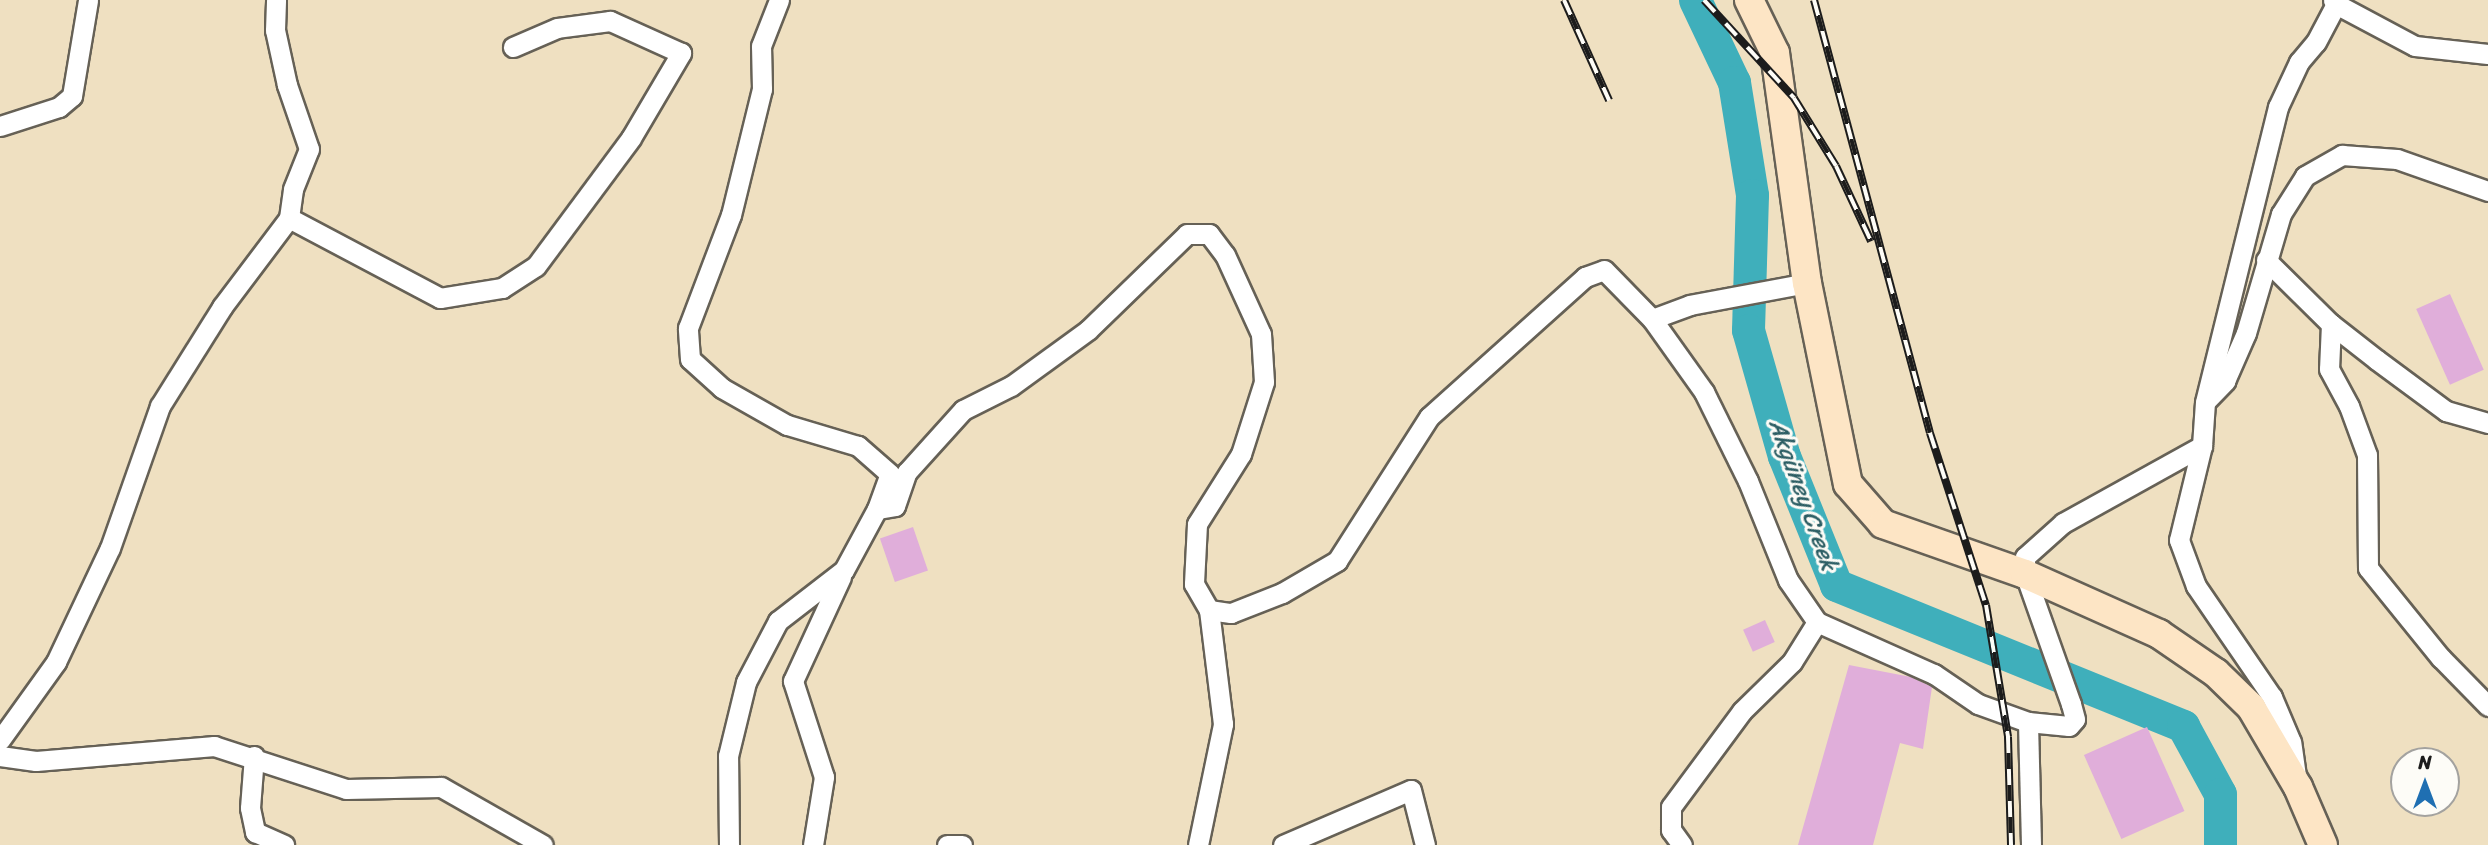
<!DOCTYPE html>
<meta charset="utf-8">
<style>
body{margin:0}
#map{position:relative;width:2488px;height:845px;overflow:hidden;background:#efe0c1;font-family:Sriracha,sans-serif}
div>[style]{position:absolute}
.river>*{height:33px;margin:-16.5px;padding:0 16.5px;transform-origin:16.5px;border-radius:16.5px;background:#3fafbb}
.building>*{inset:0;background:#e0aeda;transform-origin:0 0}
.roads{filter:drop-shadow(2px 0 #666156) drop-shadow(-2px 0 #666156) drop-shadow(0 2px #666156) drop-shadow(0 -2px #666156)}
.street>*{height:19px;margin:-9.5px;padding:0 9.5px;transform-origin:9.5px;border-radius:9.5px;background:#fff}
.secondary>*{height:28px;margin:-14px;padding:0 14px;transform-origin:14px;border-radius:14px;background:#fde5c5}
.rail>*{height:8px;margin-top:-4px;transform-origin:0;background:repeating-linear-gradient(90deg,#fdfcf7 0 16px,#1c1c1c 0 32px);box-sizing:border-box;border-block:2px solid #1c1c1c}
span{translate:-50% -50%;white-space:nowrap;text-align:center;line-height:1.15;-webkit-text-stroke:6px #fdfcf7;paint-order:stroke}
.water-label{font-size:24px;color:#2c5e64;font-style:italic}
.north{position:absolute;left:2390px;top:747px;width:70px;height:70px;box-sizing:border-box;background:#fdfcf7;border:2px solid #a3a29f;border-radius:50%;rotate:0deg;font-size:19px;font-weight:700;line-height:28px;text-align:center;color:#1c1c1c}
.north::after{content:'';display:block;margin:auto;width:24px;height:32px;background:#1f6fb2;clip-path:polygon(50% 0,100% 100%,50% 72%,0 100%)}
</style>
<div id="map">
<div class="river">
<i style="left:1695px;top:0;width:91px;rotate:64.6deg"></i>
<i style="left:1734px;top:82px;width:114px;rotate:80.9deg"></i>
<i style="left:1752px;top:195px;width:135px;rotate:91.7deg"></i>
<i style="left:1748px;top:330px;width:131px;rotate:74.1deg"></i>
<i style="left:1784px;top:456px;width:139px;rotate:68deg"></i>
<i style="left:1836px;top:585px;width:375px;rotate:22.1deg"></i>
<i style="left:2183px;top:726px;width:77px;rotate:61.4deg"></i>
<i style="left:2220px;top:794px;width:51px;rotate:90deg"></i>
</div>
<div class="building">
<i style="left:2450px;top:294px;width:83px;height:37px;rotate:66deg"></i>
<i style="left:913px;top:527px;width:46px;height:35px;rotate:71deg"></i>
<i style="left:1765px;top:620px;width:24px;height:24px;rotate:66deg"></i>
<i style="clip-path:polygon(1849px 665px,1911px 677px,1932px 687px,1923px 749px,1900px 743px,1873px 845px,1798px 845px)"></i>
<i style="left:2147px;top:727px;width:92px;height:69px;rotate:66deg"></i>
</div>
<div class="roads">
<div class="street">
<i style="left:2336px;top:4px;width:89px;rotate:28deg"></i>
<i style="left:2415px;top:46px;width:73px;rotate:6.3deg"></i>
<i style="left:0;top:126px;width:62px;rotate:-17.9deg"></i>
<i style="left:59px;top:107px;width:17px;rotate:-40deg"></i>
<i style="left:72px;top:96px;width:97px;rotate:-80.5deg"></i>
<i style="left:289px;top:218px;width:171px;rotate:27.9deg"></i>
<i style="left:440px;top:298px;width:63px;rotate:-9.2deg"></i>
<i style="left:502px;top:288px;width:40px;rotate:-32.9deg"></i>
<i style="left:536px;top:266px;width:159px;rotate:-53.4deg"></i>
<i style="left:631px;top:138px;width:99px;rotate:-59.5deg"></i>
<i style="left:681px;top:53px;width:78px;rotate:-155.7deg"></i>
<i style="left:610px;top:21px;width:53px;rotate:172.5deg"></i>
<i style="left:557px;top:28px;width:48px;rotate:156.6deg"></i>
<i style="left:2266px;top:260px;width:91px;rotate:44.6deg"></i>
<i style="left:2331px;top:324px;width:58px;rotate:38deg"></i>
<i style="left:2377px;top:360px;width:86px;rotate:36.5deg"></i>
<i style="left:2446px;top:411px;width:44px;rotate:15.9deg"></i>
<i style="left:1807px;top:283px;width:119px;rotate:169.4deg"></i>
<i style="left:1690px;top:305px;width:40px;rotate:159.8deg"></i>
<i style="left:1652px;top:319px;width:90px;rotate:54.5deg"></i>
<i style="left:1704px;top:392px;width:99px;rotate:63.7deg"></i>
<i style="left:1748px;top:481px;width:107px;rotate:68deg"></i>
<i style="left:1788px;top:580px;width:51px;rotate:55.4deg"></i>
<i style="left:1817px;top:622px;width:128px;rotate:24deg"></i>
<i style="left:1934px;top:674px;width:53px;rotate:34.3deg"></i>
<i style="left:1978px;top:704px;width:53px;rotate:19.8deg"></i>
<i style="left:2028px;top:722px;width:41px;rotate:5.6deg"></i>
<i style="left:2069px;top:726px;width:9px;rotate:-49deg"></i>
<i style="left:2075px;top:719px;width:16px;rotate:-105deg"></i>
<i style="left:2071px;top:704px;width:138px;rotate:-109.5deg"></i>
<i style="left:2025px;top:574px;width:17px;rotate:-90deg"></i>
<i style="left:2025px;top:557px;width:51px;rotate:-41.8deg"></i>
<i style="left:2063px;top:523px;width:159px;rotate:-29deg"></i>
<i style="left:2331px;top:324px;width:45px;rotate:92.5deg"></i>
<i style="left:2329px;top:369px;width:42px;rotate:61.6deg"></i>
<i style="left:2349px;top:406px;width:52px;rotate:69.8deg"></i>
<i style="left:2367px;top:455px;width:113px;rotate:89.5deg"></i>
<i style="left:2368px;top:568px;width:116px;rotate:51deg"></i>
<i style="left:2441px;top:658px;width:67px;rotate:45.6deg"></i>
<i style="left:2206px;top:401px;width:28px;rotate:-46deg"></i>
<i style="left:2225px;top:381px;width:52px;rotate:-66.4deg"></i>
<i style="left:2246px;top:333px;width:124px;rotate:-73.6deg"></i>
<i style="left:2281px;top:214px;width:45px;rotate:-57.7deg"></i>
<i style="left:2305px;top:176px;width:43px;rotate:-29.6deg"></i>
<i style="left:2342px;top:155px;width:55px;rotate:4.2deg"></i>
<i style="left:2397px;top:159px;width:96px;rotate:19.4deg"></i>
<i style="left:877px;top:509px;width:18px;rotate:-9deg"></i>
<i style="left:895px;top:506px;width:36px;rotate:-71deg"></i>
<i style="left:907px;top:472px;width:84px;rotate:-47.9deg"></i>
<i style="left:963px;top:410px;width:54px;rotate:-26.6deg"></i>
<i style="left:1011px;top:386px;width:95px;rotate:-36deg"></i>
<i style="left:1088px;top:330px;width:138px;rotate:-44.1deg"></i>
<i style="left:1187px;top:234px;width:22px"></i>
<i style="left:1209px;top:234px;width:26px;rotate:53deg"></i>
<i style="left:1225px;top:255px;width:87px;rotate:65.5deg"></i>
<i style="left:1261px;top:334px;width:48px;rotate:86.4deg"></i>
<i style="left:1264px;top:382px;width:76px;rotate:107.7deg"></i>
<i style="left:1241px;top:454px;width:83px;rotate:122.2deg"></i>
<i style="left:1197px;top:524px;width:60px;rotate:92.9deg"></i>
<i style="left:1194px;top:584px;width:30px;rotate:60deg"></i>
<i style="left:1209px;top:610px;width:22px;rotate:8deg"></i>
<i style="left:1231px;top:613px;width:55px;rotate:-21.4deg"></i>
<i style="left:1282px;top:593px;width:64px;rotate:-30.2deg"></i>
<i style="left:1337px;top:561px;width:171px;rotate:-57.4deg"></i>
<i style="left:1429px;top:417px;width:210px;rotate:-41.9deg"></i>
<i style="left:1585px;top:277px;width:20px;rotate:-20deg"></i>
<i style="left:1604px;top:270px;width:69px;rotate:45.6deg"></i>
<i style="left:2028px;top:722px;width:123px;rotate:88.6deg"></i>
<i style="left:0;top:740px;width:96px;rotate:-54.3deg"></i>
<i style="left:56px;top:662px;width:126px;rotate:-64.7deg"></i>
<i style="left:110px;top:548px;width:151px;rotate:-70.6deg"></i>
<i style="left:160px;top:406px;width:117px;rotate:-57.9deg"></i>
<i style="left:222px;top:307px;width:111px;rotate:-53deg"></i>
<i style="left:289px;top:218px;width:29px;rotate:-82deg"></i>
<i style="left:293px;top:189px;width:43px;rotate:-68.2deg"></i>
<i style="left:309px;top:149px;width:68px;rotate:-109deg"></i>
<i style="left:287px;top:85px;width:56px;rotate:-102.3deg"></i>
<i style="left:275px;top:30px;width:30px;rotate:-88deg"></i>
<i style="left:0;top:756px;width:36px;rotate:8deg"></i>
<i style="left:36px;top:761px;width:179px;rotate:-4.8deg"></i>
<i style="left:214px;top:746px;width:139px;rotate:18deg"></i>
<i style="left:346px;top:789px;width:95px;rotate:-1.2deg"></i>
<i style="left:441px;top:787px;width:117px;rotate:29.6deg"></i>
<i style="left:254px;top:756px;width:52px;rotate:94.4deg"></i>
<i style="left:250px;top:808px;width:25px;rotate:78deg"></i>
<i style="left:255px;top:832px;width:32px;rotate:24deg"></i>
<i style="left:2296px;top:776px;width:34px;rotate:-98deg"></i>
<i style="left:2291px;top:742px;width:49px;rotate:-112.9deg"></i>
<i style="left:2272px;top:697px;width:135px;rotate:-124.4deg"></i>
<i style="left:2196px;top:586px;width:49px;rotate:-110.3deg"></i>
<i style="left:2179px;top:540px;width:97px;rotate:-76.3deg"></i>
<i style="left:2202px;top:446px;width:44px;rotate:-86.1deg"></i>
<i style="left:2205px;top:402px;width:304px;rotate:-76.1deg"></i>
<i style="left:2278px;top:107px;width:50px;rotate:-65deg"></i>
<i style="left:2299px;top:62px;width:26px;rotate:-50deg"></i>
<i style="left:2316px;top:42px;width:43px;rotate:-62.2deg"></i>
<i style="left:2336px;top:4px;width:5px;rotate:-127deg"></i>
<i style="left:729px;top:845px;width:89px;rotate:-90.6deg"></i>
<i style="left:728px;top:756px;width:76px;rotate:-76.3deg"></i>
<i style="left:746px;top:682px;width:69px;rotate:-62.3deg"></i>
<i style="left:778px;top:621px;width:83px;rotate:-37.7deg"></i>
<i style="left:844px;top:570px;width:69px;rotate:-61.6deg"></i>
<i style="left:877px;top:509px;width:37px;rotate:-70deg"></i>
<i style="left:890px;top:474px;width:43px;rotate:-138.8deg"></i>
<i style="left:858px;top:446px;width:74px;rotate:-163.5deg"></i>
<i style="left:787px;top:425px;width:75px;rotate:-150.4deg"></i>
<i style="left:722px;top:388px;width:43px;rotate:-137.8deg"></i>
<i style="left:690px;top:359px;width:31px;rotate:-94deg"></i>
<i style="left:688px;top:328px;width:121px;rotate:-69.2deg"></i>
<i style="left:731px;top:215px;width:130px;rotate:-76.2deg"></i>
<i style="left:762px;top:89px;width:43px;rotate:-91.3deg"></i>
<i style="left:761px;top:46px;width:49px;rotate:-68.6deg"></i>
<i style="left:813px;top:845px;width:69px;rotate:-80.8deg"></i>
<i style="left:824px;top:777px;width:101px;rotate:-107.9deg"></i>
<i style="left:793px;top:681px;width:115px;rotate:-65.2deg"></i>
<i style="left:947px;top:845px;width:15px"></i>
<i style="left:1198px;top:845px;width:124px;rotate:-78.3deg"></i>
<i style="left:1223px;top:724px;width:115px;rotate:-97deg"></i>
<i style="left:1283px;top:845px;width:139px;rotate:-23.3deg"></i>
<i style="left:1411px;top:790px;width:57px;rotate:75.7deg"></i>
<i style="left:1682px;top:845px;width:19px;rotate:-126deg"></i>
<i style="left:1671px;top:830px;width:23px;rotate:-90deg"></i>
<i style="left:1671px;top:807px;width:119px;rotate:-53.5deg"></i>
<i style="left:1742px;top:711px;width:70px;rotate:-44.4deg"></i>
<i style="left:1792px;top:662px;width:47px;rotate:-58deg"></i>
</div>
<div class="secondary">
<i style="left:1749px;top:0;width:59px;rotate:63.9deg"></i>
<i style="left:1775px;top:53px;width:232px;rotate:82.1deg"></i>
<i style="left:1807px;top:283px;width:205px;rotate:78.5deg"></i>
<i style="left:1848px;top:484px;width:53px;rotate:48.8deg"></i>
<i style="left:1883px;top:524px;width:151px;rotate:19.4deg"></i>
<i style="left:2025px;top:574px;width:147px;rotate:24.1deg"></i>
<i style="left:2159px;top:634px;width:69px;rotate:34.4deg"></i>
<i style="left:2216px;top:673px;width:49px;rotate:44.2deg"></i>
<i style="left:2251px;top:707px;width:93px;rotate:59.6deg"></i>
<i style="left:2298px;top:787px;width:63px;rotate:66.7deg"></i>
</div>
</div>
<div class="rail">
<i style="left:1564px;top:0;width:110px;rotate:65.8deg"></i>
<i style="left:1704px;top:0;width:133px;rotate:47.4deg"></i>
<i style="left:1794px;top:98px;width:80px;rotate:58.3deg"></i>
<i style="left:1836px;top:166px;width:83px;rotate:65deg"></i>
<i style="left:1814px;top:0;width:448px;rotate:75deg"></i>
<i style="left:1930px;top:433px;width:181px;rotate:72deg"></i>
<i style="left:1986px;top:605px;width:134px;rotate:80.5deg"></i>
<i style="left:2008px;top:737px;width:108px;rotate:88.4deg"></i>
</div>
<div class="water-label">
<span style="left:1803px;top:495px;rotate:70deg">Akgüney Creek</span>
</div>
<div class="north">N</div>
</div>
